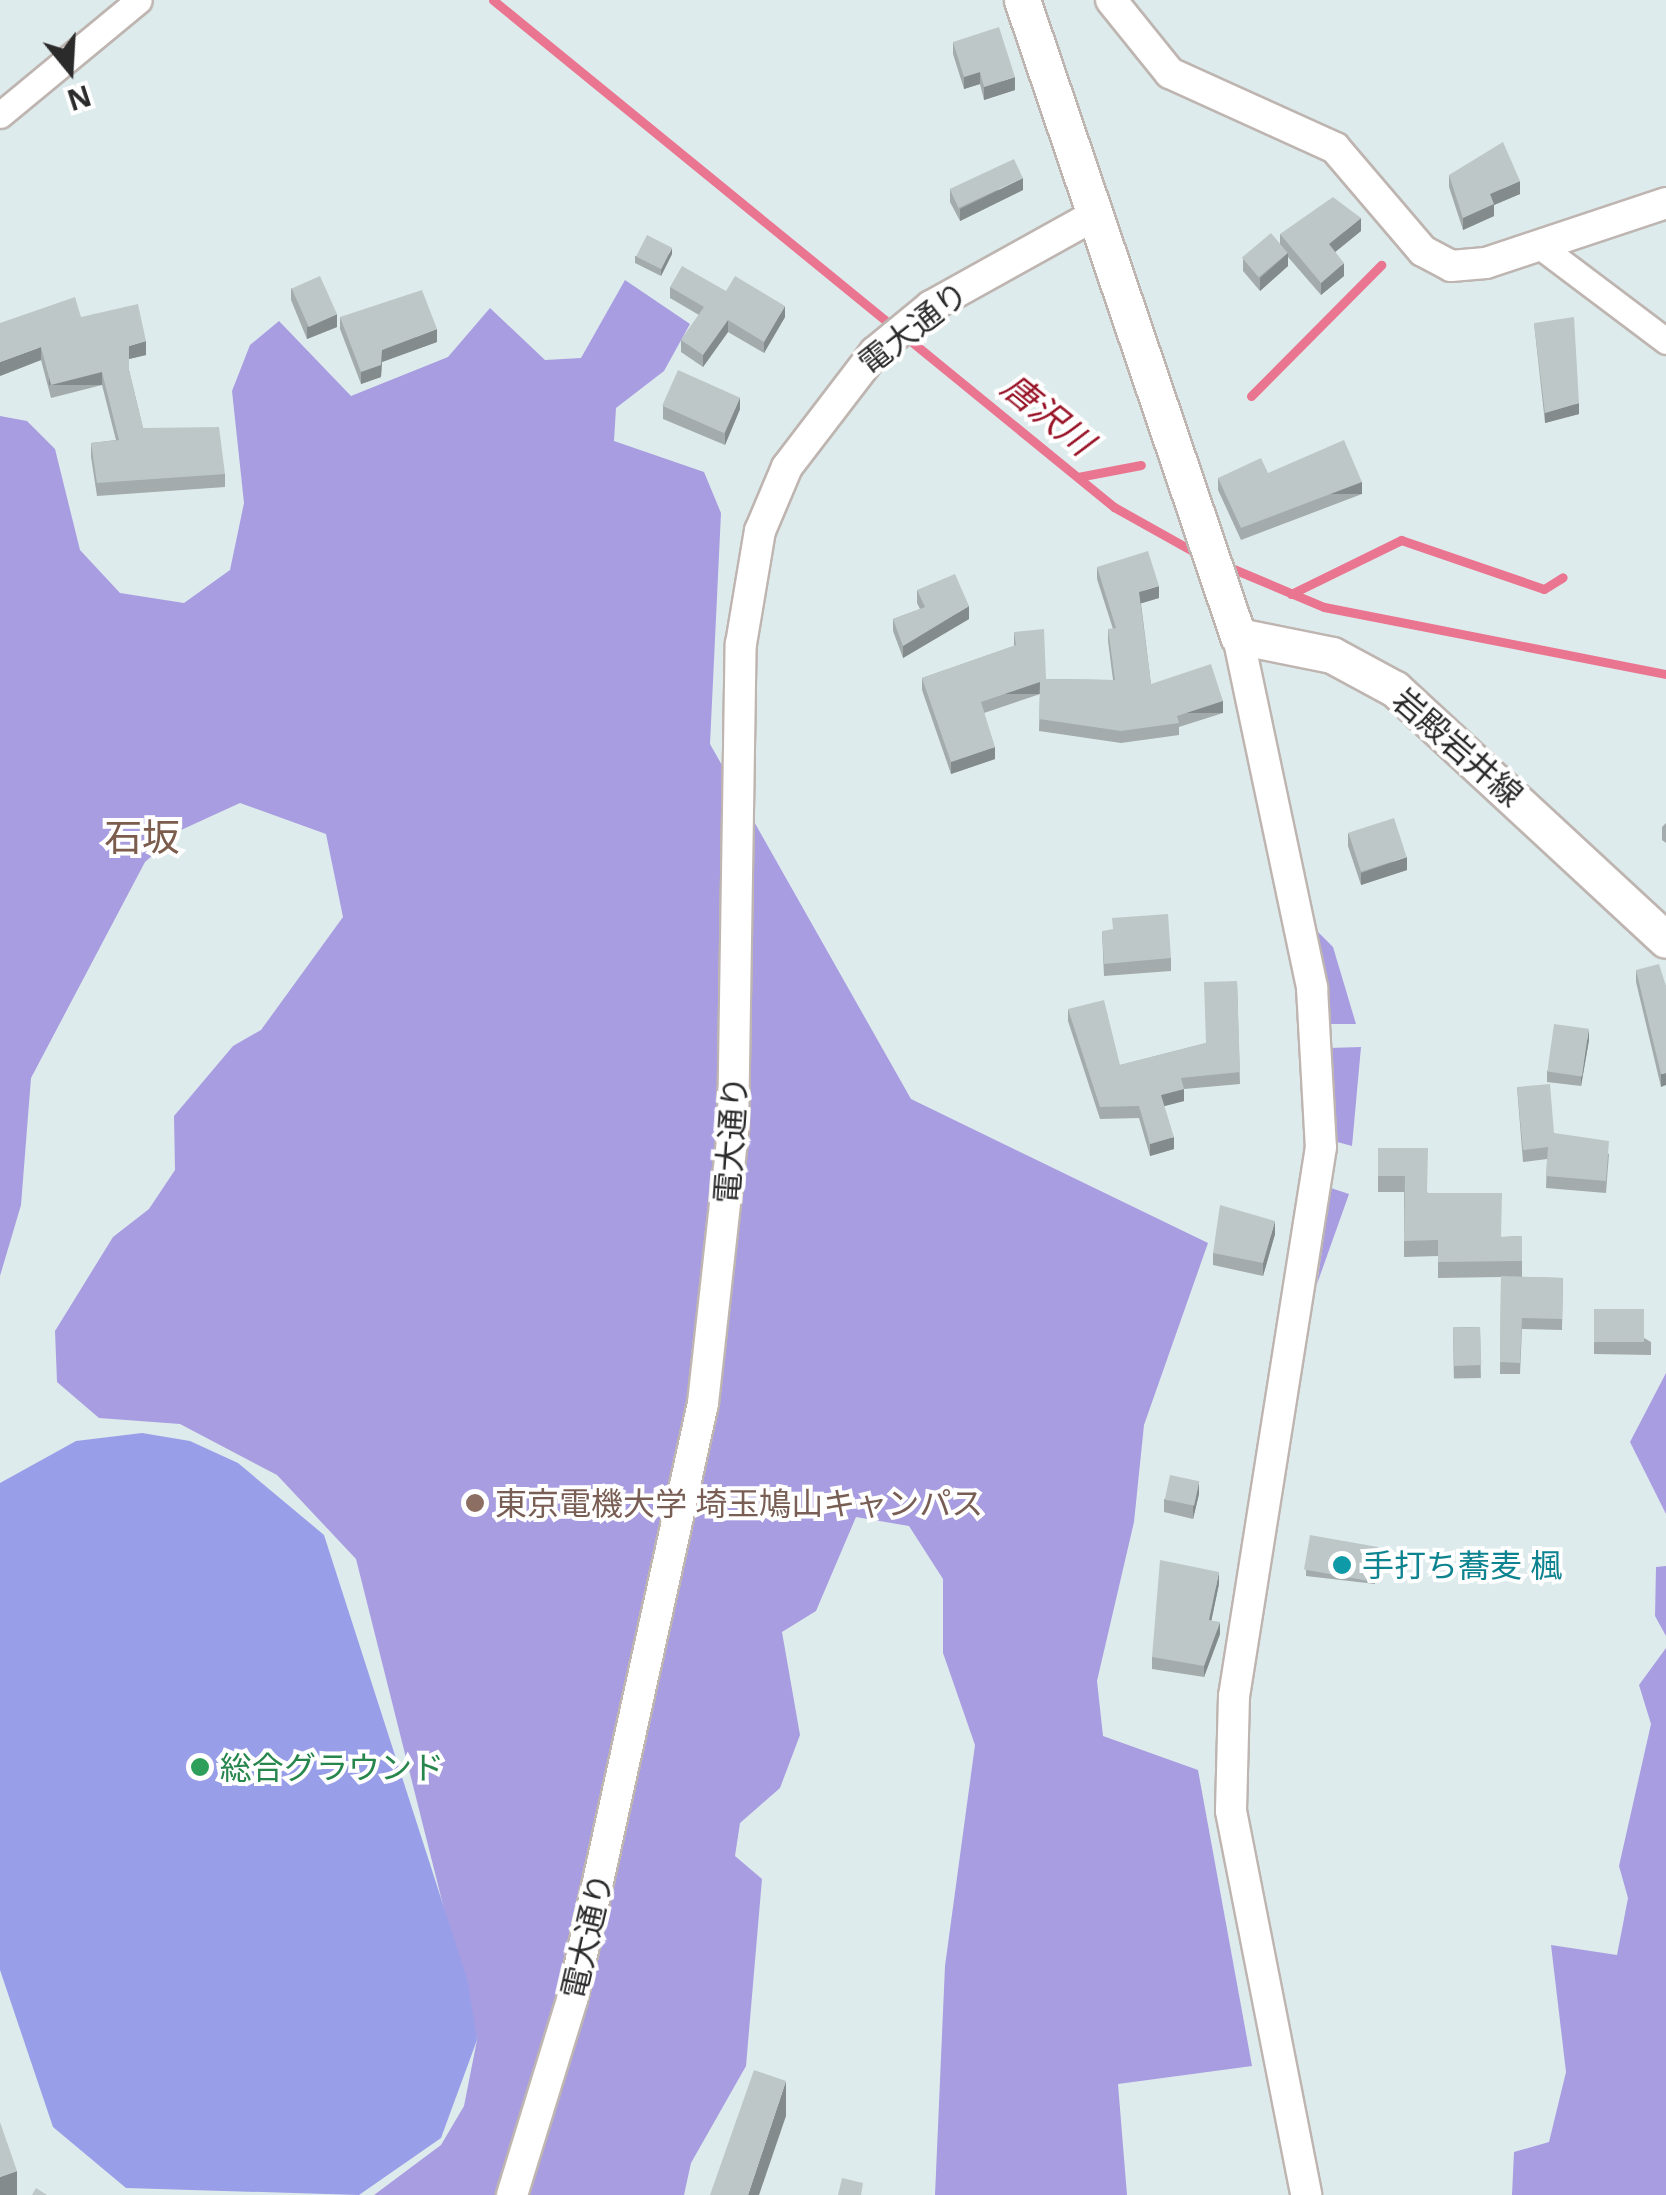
<!DOCTYPE html>
<meta charset="utf-8">
<style>
body{margin:0}
#map{position:relative;width:1666px;height:2195px;overflow:hidden;background:#deebec;font-family:"Noto Sans","Noto Sans JP",sans-serif}
div>[style]{position:absolute}
.green>*{inset:0;background:#a89de1}
.pitch>*{inset:0;background:#999ee8}
.stream>*{height:9px;margin:-4.5px;padding:0 4.5px;transform-origin:4.5px;border-radius:4.5px;background:#ea7590}
.roads{filter:drop-shadow(2px 0 #beb5b1) drop-shadow(-2px 0 #beb5b1) drop-shadow(0 2px #beb5b1) drop-shadow(0 -2px #beb5b1)}
.minor>*{height:25px;margin:-12.5px;padding:0 12.5px;transform-origin:12.5px;border-radius:12.5px;background:#fff}
.tertiary>*{height:30px;margin:-15px;padding:0 15px;transform-origin:15px;border-radius:15px;background:#fff}
.secondary>*{height:35px;margin:-17.5px;padding:0 17.5px;transform-origin:17.5px;border-radius:17.5px;background:#fff}
.wall>*{inset:0;background:#a3abac;transform-origin:0 0}
.shaded-wall>*{inset:0;background:#848b8c;transform-origin:0 0}
.building>*{inset:0;background:#bdc7c8;transform-origin:0 0}
.dots>*{width:28px;height:28px;translate:-50% -50%;box-sizing:border-box;border:5px solid #fff;border-radius:50%}
span{translate:-50% -50%;white-space:nowrap;text-align:center;line-height:1.15;-webkit-text-stroke:8px #fff;paint-order:stroke}
.street-label{font-size:32px;color:#2b2b2b}
.education-label{font-size:32px;color:#785e54}
.left{translate:0 -50%;text-align:left}
.culture-label{font-size:32px;color:#0d838f}
.leisure-label{font-size:32px;color:#27864d}
.water-label{font-size:35px;color:#981226;font-style:italic}
.quarter-label{font-size:38px;color:#7b5c4d}
.north{position:absolute;left:20px;top:20px;width:100px;height:100px;-webkit-text-stroke:8px #fff;paint-order:stroke;rotate:162deg;font-size:28px;font-weight:700;line-height:40px;text-align:center;color:#2b2b2b}
.north::after{content:'';display:block;margin:auto;width:35px;height:45px;background:#2b2b2b;clip-path:polygon(50% 0,100% 100%,50% 72%,0 100%)}
</style>
<div id="map">
<div class="green">
<i style="clip-path:polygon(625px 280px,690px 324px,664px 371px,616px 408px,614px 441px,704px 472px,721px 513px,710px 744px,911px 1099px,1208px 1243px,1144px 1425px,1134px 1522px,1097px 1681px,1103px 1736px,1198px 1770px,1252px 2066px,1118px 2084px,1127px 2195px,935px 2195px,945px 1966px,975px 1745px,943px 1653px,943px 1579px,909px 1526px,856px 1517px,816px 1611px,782px 1632px,800px 1735px,780px 1788px,740px 1823px,735px 1856px,762px 1879px,746px 2066px,691px 2163px,684px 2195px,374px 2195px,441px 2145px,464px 2106px,477px 2040px,356px 1559px,277px 1475px,180px 1424px,99px 1418px,57px 1382px,55px 1331px,113px 1237px,149px 1209px,175px 1170px,174px 1116px,233px 1046px,261px 1030px,343px 917px,326px 834px,240px 803px,181px 830px,145px 862px,31px 1078px,21px 1205px,0 1276px,0 416px,27px 421px,55px 449px,80px 550px,120px 593px,184px 603px,230px 570px,244px 503px,232px 391px,250px 345px,279px 321px,351px 396px,448px 357px,490px 308px,545px 360px,581px 358px)"></i>
<i style="clip-path:polygon(1312px 926px,1333px 947px,1356px 1024px,1328px 1024px)"></i>
<i style="clip-path:polygon(1361px 1047px,1352px 1146px,1330px 1140px,1329px 1048px)"></i>
<i style="clip-path:polygon(1331px 1188px,1349px 1194px,1317px 1284px)"></i>
<i style="clip-path:polygon(1666px 1373px,1666px 1514px,1630px 1442px)"></i>
<i style="clip-path:polygon(1666px 1566px,1666px 1636px,1655px 1616px,1656px 1567px)"></i>
<i style="clip-path:polygon(1666px 1648px,1666px 2195px,1512px 2195px,1514px 2152px,1549px 2142px,1566px 2072px,1551px 1945px,1617px 1955px,1628px 1898px,1619px 1866px,1651px 1724px,1639px 1685px)"></i>
</div>
<div class="pitch">
<i style="clip-path:polygon(142px 1433px,190px 1441px,238px 1463px,324px 1535px,468px 1982px,477px 2040px,441px 2138px,359px 2195px,126px 2188px,53px 2127px,0 1970px,0 1483px,76px 1441px)"></i>
</div>
<div class="stream">
<i style="left:493px;top:0;width:802px;rotate:39.23deg"></i>
<i style="left:1114px;top:507px;width:98px;rotate:29.2deg"></i>
<i style="left:1251px;top:396px;width:185px;rotate:-45.2deg"></i>
<i style="left:1078px;top:477px;width:64px;rotate:-10.8deg"></i>
<i style="left:1224px;top:565px;width:108px;rotate:22.8deg"></i>
<i style="left:1324px;top:607px;width:349px;rotate:11.1deg"></i>
<i style="left:1291px;top:594px;width:123px;rotate:-26.1deg"></i>
<i style="left:1401px;top:540px;width:151px;rotate:18.9deg"></i>
<i style="left:1544px;top:589px;width:22px;rotate:-32deg"></i>
</div>
<div class="roads">
<div class="minor">
<i style="left:0;top:115px;width:180px;rotate:-39.6deg"></i>
<i style="left:1540px;top:246px;width:158px;rotate:37deg"></i>
</div>
<div class="tertiary">
<i style="left:1111px;top:0;width:94px;rotate:51.1deg"></i>
<i style="left:1170px;top:73px;width:181px;rotate:24.4deg"></i>
<i style="left:1335px;top:148px;width:135px;rotate:49.5deg"></i>
<i style="left:1423px;top:251px;width:32px;rotate:28deg"></i>
<i style="left:1451px;top:266px;width:35px;rotate:-5deg"></i>
<i style="left:1486px;top:263px;width:190px;rotate:-18.4deg"></i>
<i style="left:1238px;top:636px;width:360px;rotate:78.1deg"></i>
<i style="left:1312px;top:988px;width:159px;rotate:86.8deg"></i>
<i style="left:1321px;top:1147px;width:556px;rotate:99deg"></i>
<i style="left:1234px;top:1696px;width:115px;rotate:91.5deg"></i>
<i style="left:1231px;top:1811px;width:391px;rotate:78.9deg"></i>
<i style="left:512px;top:2195px;width:204px;rotate:-72.9deg"></i>
<i style="left:572px;top:2000px;width:611px;rotate:-77.62deg"></i>
<i style="left:703px;top:1403px;width:275px;rotate:-83.7deg"></i>
<i style="left:733px;top:1130px;width:486px;rotate:-89.1deg"></i>
<i style="left:741px;top:644px;width:115px;rotate:-80.5deg"></i>
<i style="left:760px;top:531px;width:69px;rotate:-67.1deg"></i>
<i style="left:787px;top:467px;width:145px;rotate:-52.6deg"></i>
<i style="left:875px;top:352px;width:72px;rotate:-39.4deg"></i>
<i style="left:931px;top:306px;width:182px;rotate:-29deg"></i>
</div>
<div class="secondary">
<i style="left:1022px;top:0;width:672px;rotate:71.24deg"></i>
<i style="left:1238px;top:636px;width:96px;rotate:11.4deg"></i>
<i style="left:1332px;top:655px;width:72px;rotate:28.4deg"></i>
<i style="left:1395px;top:689px;width:369px;rotate:42.8deg"></i>
</div>
</div>
<div class="wall">
<i style="clip-path:polygon(953px 42px,1015px 90px,984px 100px,980px 84px,964px 89px,953px 54px)"></i>
<i style="clip-path:polygon(1449px 175px,1520px 194px,1494px 205px,1494px 216px,1463px 230px,1449px 187px)"></i>
<i style="clip-path:polygon(950px 189px,1023px 190px,960px 221px,950px 202px)"></i>
<i style="clip-path:polygon(1361px 231px,1335px 252px,1344px 276px,1321px 295px,1288px 257px,1288px 266px,1260px 291px,1243px 271px,1243px 259px,1280px 244px,1280px 234px)"></i>
<i style="clip-path:polygon(672px 254px,661px 276px,635px 263px,635px 256px)"></i>
<i style="clip-path:polygon(670px 287px,726px 291px,785px 317px,764px 353px,728px 332px,703px 367px,681px 352px,681px 340px,699px 315px,670px 298px)"></i>
<i style="clip-path:polygon(291px 288px,337px 327px,307px 339px,291px 300px)"></i>
<i style="clip-path:polygon(81px 317px,146px 355px,129px 359px,129px 370px,143px 428px,225px 474px,225px 487px,97px 496px,91px 457px,91px 443px,116px 440px,102px 385px,51px 398px,41px 360px,0 376px)"></i>
<i style="clip-path:polygon(340px 317px,437px 342px,382px 362px,381px 377px,361px 384px,340px 329px)"></i>
<i style="clip-path:polygon(1534px 323px,1579px 414px,1545px 423px)"></i>
<i style="clip-path:polygon(663px 406px,740px 409px,725px 445px,663px 419px)"></i>
<i style="clip-path:polygon(1268px 473px,1362px 494px,1241px 540px,1218px 490px,1218px 478px)"></i>
<i style="clip-path:polygon(1097px 567px,1159px 598px,1141px 603px,1151px 684px,1223px 713px,1179px 727px,1179px 735px,1121px 743px,1039px 731px,1040px 694px,984px 713px,995px 759px,951px 774px,922px 690px,922px 678px,1014px 646px,1014px 632px,1046px 679px,1113px 680px,1108px 641px,1108px 629px,1113px 629px,1097px 579px)"></i>
<i style="clip-path:polygon(917px 590px,969px 619px,903px 658px,893px 631px,893px 619px,920px 609px,917px 603px)"></i>
<i style="clip-path:polygon(1666px 823px,1666px 843px,1662px 840px,1662px 827px)"></i>
<i style="clip-path:polygon(1348px 833px,1407px 870px,1361px 885px,1348px 846px)"></i>
<i style="clip-path:polygon(1102px 931px,1171px 958px,1171px 971px,1104px 976px)"></i>
<i style="clip-path:polygon(1636px 970px,1666px 986px,1661px 1087px,1636px 982px)"></i>
<i style="clip-path:polygon(1237px 981px,1240px 1084px,1184px 1089px,1184px 1101px,1164px 1106px,1174px 1149px,1150px 1156px,1139px 1118px,1100px 1119px,1068px 1021px,1068px 1009px,1120px 1065px,1206px 1043px)"></i>
<i style="clip-path:polygon(1589px 1040px,1581px 1086px,1547px 1082px,1547px 1071px)"></i>
<i style="clip-path:polygon(1517px 1087px,1554px 1133px,1609px 1154px,1606px 1193px,1546px 1188px,1547px 1159px,1523px 1162px)"></i>
<i style="clip-path:polygon(1378px 1148px,1428px 1193px,1502px 1237px,1522px 1236px,1522px 1277px,1563px 1278px,1562px 1330px,1522px 1329px,1520px 1374px,1500px 1374px,1501px 1277px,1438px 1278px,1438px 1256px,1404px 1257px,1404px 1192px,1378px 1192px)"></i>
<i style="clip-path:polygon(1275px 1234px,1263px 1276px,1213px 1265px,1213px 1253px)"></i>
<i style="clip-path:polygon(1594px 1309px,1651px 1342px,1651px 1355px,1594px 1354px)"></i>
<i style="left:1480px;top:1327px;width:51px;height:27px;rotate:89deg"></i>
<i style="clip-path:polygon(1199px 1494px,1193px 1519px,1164px 1512px,1164px 1499px)"></i>
<i style="clip-path:polygon(1378px 1547px,1375px 1584px,1306px 1576px,1306px 1570px)"></i>
<i style="clip-path:polygon(1219px 1584px,1211px 1621px,1220px 1634px,1204px 1677px,1152px 1669px,1152px 1657px)"></i>
</div>
<div class="shaded-wall">
<i style="clip-path:polygon(980px 72px,980px 84px,964px 89px,964px 77px)"></i>
<i style="clip-path:polygon(1015px 77px,1015px 90px,984px 100px,984px 87px)"></i>
<i style="clip-path:polygon(1023px 178px,1023px 190px,960px 221px,960px 209px)"></i>
<i style="clip-path:polygon(1520px 181px,1520px 194px,1494px 205px,1494px 216px,1463px 230px,1463px 218px,1490px 194px)"></i>
<i style="clip-path:polygon(1361px 218px,1361px 231px,1329px 257px,1329px 244px)"></i>
<i style="clip-path:polygon(672px 248px,672px 254px,661px 276px,661px 270px)"></i>
<i style="clip-path:polygon(1288px 253px,1288px 266px,1260px 291px,1260px 278px)"></i>
<i style="clip-path:polygon(1344px 263px,1344px 276px,1321px 295px,1321px 283px)"></i>
<i style="clip-path:polygon(785px 306px,785px 317px,764px 353px,764px 342px)"></i>
<i style="clip-path:polygon(337px 314px,337px 327px,307px 339px,307px 327px)"></i>
<i style="clip-path:polygon(728px 320px,728px 332px,703px 367px,703px 355px)"></i>
<i style="clip-path:polygon(437px 329px,437px 342px,382px 362px,381px 377px,361px 384px,361px 372px,382px 350px)"></i>
<i style="clip-path:polygon(146px 341px,146px 355px,129px 359px,129px 346px)"></i>
<i style="clip-path:polygon(41px 347px,41px 360px,0 376px,0 362px)"></i>
<i style="left:102px;top:372px;width:13px;height:53px;rotate:90deg"></i>
<i style="clip-path:polygon(740px 397px,740px 409px,725px 445px,725px 433px)"></i>
<i style="clip-path:polygon(1579px 403px,1579px 414px,1545px 423px,1545px 413px)"></i>
<i style="left:1362px;top:482px;width:12px;height:129px;rotate:90deg"></i>
<i style="clip-path:polygon(1159px 586px,1159px 598px,1139px 604px,1139px 592px)"></i>
<i style="clip-path:polygon(969px 606px,969px 619px,903px 658px,903px 646px)"></i>
<i style="left:1040px;top:682px;width:12px;height:62px;rotate:90deg"></i>
<i style="left:1223px;top:701px;width:12px;height:48px;rotate:90deg"></i>
<i style="clip-path:polygon(995px 747px,995px 759px,951px 774px,951px 762px)"></i>
<i style="clip-path:polygon(1407px 857px,1407px 870px,1361px 885px,1361px 873px)"></i>
<i style="clip-path:polygon(1589px 1029px,1589px 1040px,1581px 1086px,1581px 1075px)"></i>
<i style="clip-path:polygon(1666px 1073px,1666px 1085px,1661px 1087px,1661px 1074px)"></i>
<i style="clip-path:polygon(1184px 1089px,1184px 1101px,1161px 1107px,1161px 1095px)"></i>
<i style="clip-path:polygon(1174px 1137px,1174px 1149px,1150px 1156px,1150px 1144px)"></i>
<i style="clip-path:polygon(1275px 1221px,1275px 1234px,1263px 1276px,1263px 1263px)"></i>
<i style="clip-path:polygon(1199px 1481px,1199px 1494px,1193px 1519px,1193px 1506px)"></i>
<i style="clip-path:polygon(1219px 1572px,1219px 1584px,1209px 1632px,1209px 1620px)"></i>
<i style="clip-path:polygon(1220px 1622px,1220px 1634px,1204px 1677px,1204px 1666px)"></i>
<i style="clip-path:polygon(786px 2081px,786px 2116px,759px 2195px,748px 2195px)"></i>
<i style="clip-path:polygon(17px 2171px,17px 2195px,0 2195px,0 2177px)"></i>
</div>
<div class="building">
<i style="clip-path:polygon(999px 27px,1015px 77px,984px 87px,980px 72px,964px 77px,953px 42px)"></i>
<i style="clip-path:polygon(1503px 142px,1520px 181px,1490px 194px,1494px 204px,1463px 218px,1449px 175px)"></i>
<i style="left:1014px;top:159px;width:21px;height:71px;rotate:65deg"></i>
<i style="clip-path:polygon(1333px 197px,1361px 218px,1329px 244px,1344px 263px,1321px 283px,1280px 234px)"></i>
<i style="left:1271px;top:233px;width:26px;height:38px;rotate:50deg"></i>
<i style="left:647px;top:235px;width:28px;height:24px;rotate:27deg"></i>
<i style="clip-path:polygon(682px 266px,726px 291px,735px 276px,785px 306px,764px 342px,728px 320px,703px 355px,681px 340px,704px 307px,670px 287px)"></i>
<i style="left:320px;top:276px;width:42px;height:31px;rotate:66deg"></i>
<i style="clip-path:polygon(422px 290px,437px 329px,382px 350px,381px 365px,361px 372px,340px 317px)"></i>
<i style="clip-path:polygon(75px 297px,81px 317px,138px 304px,146px 341px,129px 346px,129px 370px,143px 428px,219px 427px,225px 474px,97px 483px,91px 443px,119px 440px,102px 372px,51px 385px,41px 347px,0 362px,0 323px)"></i>
<i style="clip-path:polygon(1574px 317px,1579px 403px,1545px 413px,1534px 323px)"></i>
<i style="left:678px;top:370px;width:68px;height:39px;rotate:24deg"></i>
<i style="clip-path:polygon(1344px 440px,1362px 482px,1241px 528px,1218px 478px,1261px 458px,1268px 473px)"></i>
<i style="clip-path:polygon(1148px 551px,1159px 586px,1139px 592px,1151px 684px,1211px 664px,1223px 701px,1177px 716px,1179px 723px,1121px 731px,1039px 719px,1040px 682px,981px 702px,995px 747px,951px 762px,922px 678px,1016px 645px,1014px 632px,1044px 629px,1046px 679px,1115px 680px,1108px 629px,1116px 628px,1097px 567px)"></i>
<i style="clip-path:polygon(955px 574px,969px 606px,903px 646px,893px 619px,925px 607px,917px 590px)"></i>
<i style="left:1394px;top:818px;width:41px;height:48px;rotate:72deg"></i>
<i style="clip-path:polygon(1168px 914px,1171px 958px,1104px 964px,1102px 931px,1113px 929px,1112px 918px)"></i>
<i style="clip-path:polygon(1659px 964px,1666px 986px,1666px 1073px,1661px 1074px,1636px 970px)"></i>
<i style="clip-path:polygon(1237px 981px,1240px 1072px,1181px 1078px,1184px 1089px,1161px 1095px,1174px 1137px,1150px 1144px,1139px 1106px,1100px 1107px,1068px 1009px,1104px 1000px,1120px 1065px,1206px 1043px,1204px 982px)"></i>
<i style="left:1554px;top:1024px;width:35px;height:48px;rotate:8deg"></i>
<i style="clip-path:polygon(1550px 1084px,1554px 1133px,1609px 1141px,1606px 1181px,1546px 1176px,1548px 1147px,1523px 1150px,1517px 1087px)"></i>
<i style="clip-path:polygon(1378px 1148px,1428px 1148px,1427px 1193px,1502px 1193px,1501px 1237px,1522px 1236px,1522px 1261px,1438px 1262px,1438px 1240px,1404px 1241px,1405px 1176px,1378px 1176px)"></i>
<i style="clip-path:polygon(1220px 1205px,1275px 1221px,1263px 1263px,1213px 1253px)"></i>
<i style="clip-path:polygon(1501px 1276px,1563px 1278px,1562px 1319px,1522px 1318px,1520px 1363px,1500px 1362px)"></i>
<i style="left:1594px;top:1309px;width:50px;height:33px"></i>
<i style="left:1480px;top:1327px;width:38px;height:27px;rotate:88deg"></i>
<i style="left:1170px;top:1475px;width:30px;height:25px;rotate:12deg"></i>
<i style="left:1310px;top:1535px;width:69px;height:35px;rotate:10deg"></i>
<i style="clip-path:polygon(1160px 1560px,1219px 1572px,1209px 1620px,1220px 1622px,1204px 1666px,1152px 1657px)"></i>
<i style="clip-path:polygon(754px 2070px,786px 2081px,748px 2195px,710px 2195px)"></i>
<i style="clip-path:polygon(0 2122px,17px 2171px,0 2177px)"></i>
<i style="clip-path:polygon(842px 2178px,863px 2183px,861px 2195px,838px 2195px)"></i>
<i style="clip-path:polygon(36px 2188px,47px 2195px,32px 2195px)"></i>
</div>
<div class="dots">
<i style="left:475px;top:1503px;background:#8d6e63"></i>
<i style="left:1342px;top:1565px;background:#0f9aa8"></i>
<i style="left:200px;top:1767px;background:#2e9e5b"></i>
</div>
<div class="street-label">
<span style="left:913px;top:328px;rotate:-38deg">電大通り</span>
<span style="left:1458px;top:747px;rotate:41deg">岩殿岩井線</span>
<span style="left:731px;top:1140px;rotate:-86deg">電大通り</span>
<span style="left:587px;top:1936px;rotate:-77deg">電大通り</span>
</div>
<div class="education-label">
<span class="left" style="left:495px;top:1503px">東京電機大学 埼玉鳩山キャンパス</span>
</div>
<div class="culture-label">
<span class="left" style="left:1362px;top:1565px">手打ち蕎麦 楓</span>
</div>
<div class="leisure-label">
<span class="left" style="left:220px;top:1767px">総合グラウンド</span>
</div>
<div class="water-label">
<span style="left:1048px;top:414px;rotate:39deg">唐沢川</span>
</div>
<div class="quarter-label">
<span style="left:142px;top:837px">石坂</span>
</div>
<div class="north">N</div>
</div>
